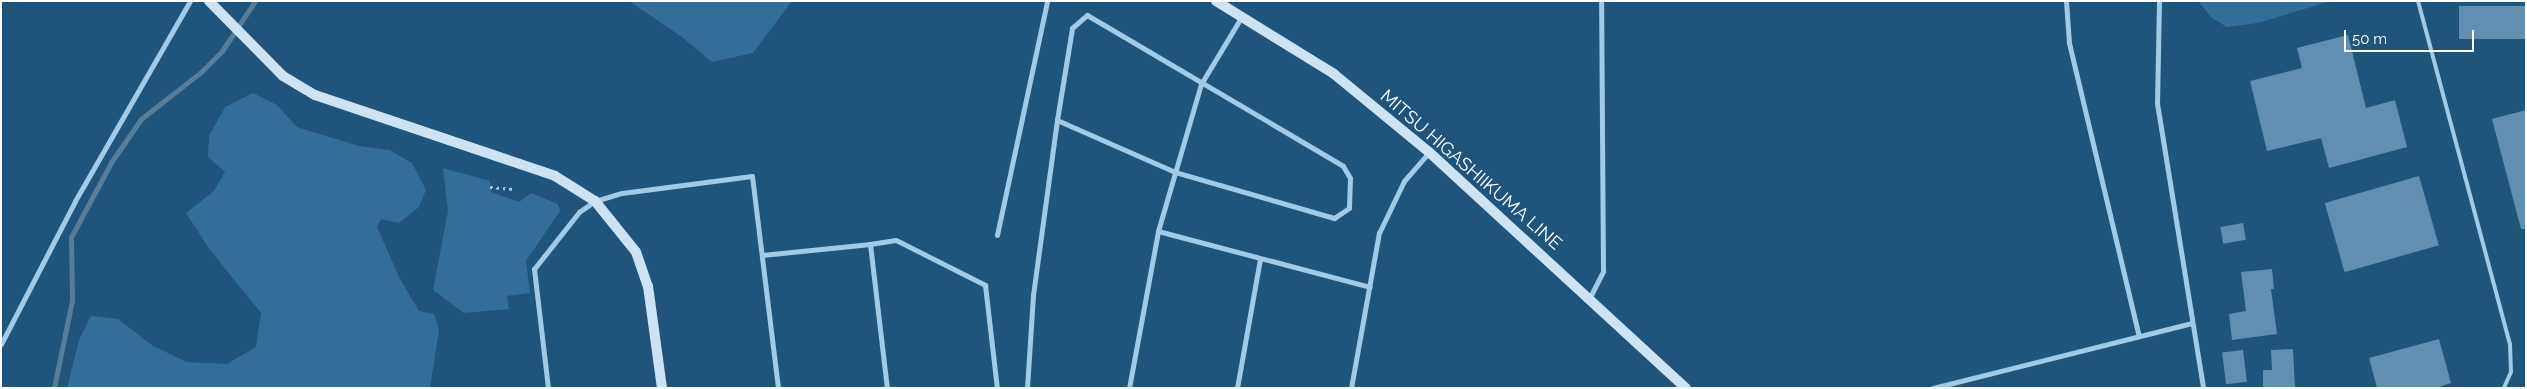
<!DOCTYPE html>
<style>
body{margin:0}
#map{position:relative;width:2527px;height:389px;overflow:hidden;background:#20547a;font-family:Raleway,sans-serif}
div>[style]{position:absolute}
.green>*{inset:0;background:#336e98}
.stream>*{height:5px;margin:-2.5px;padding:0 2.5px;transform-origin:2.5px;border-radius:2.5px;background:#577d99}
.building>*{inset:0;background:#628fb1;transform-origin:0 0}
.path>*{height:3px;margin-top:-1.5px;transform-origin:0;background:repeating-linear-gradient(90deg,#a2cae6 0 2.5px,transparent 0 6.5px)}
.lane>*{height:4px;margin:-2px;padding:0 2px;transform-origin:2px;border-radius:2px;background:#a2cae6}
.street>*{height:5px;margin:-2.5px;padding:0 2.5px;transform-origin:2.5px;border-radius:2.5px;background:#a2cae6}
.secondary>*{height:10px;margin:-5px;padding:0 5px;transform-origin:5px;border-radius:5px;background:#cce3f5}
span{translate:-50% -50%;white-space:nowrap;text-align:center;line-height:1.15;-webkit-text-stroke:4px #20547a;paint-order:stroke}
.street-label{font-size:18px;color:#fff}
.frame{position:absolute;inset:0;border:2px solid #fff;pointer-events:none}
.scale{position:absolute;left:2344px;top:30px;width:130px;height:22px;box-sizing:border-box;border:2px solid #fff;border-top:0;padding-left:6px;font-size:15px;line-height:18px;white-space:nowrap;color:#fff;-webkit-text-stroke:4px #20547a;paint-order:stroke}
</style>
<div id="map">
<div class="green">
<i style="clip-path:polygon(629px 1px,792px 1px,753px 53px,712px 62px,682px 37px)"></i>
<i style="clip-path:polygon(2198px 1px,2331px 1px,2258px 23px,2227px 27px,2212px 18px)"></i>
<i style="clip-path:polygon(253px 93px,277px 105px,297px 127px,359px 146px,389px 150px,412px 163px,426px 190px,419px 207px,399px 223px,381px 219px,377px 227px,400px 279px,419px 311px,434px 314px,439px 330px,430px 388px,67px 388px,79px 340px,91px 316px,118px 319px,153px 346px,187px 362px,227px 364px,256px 347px,261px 313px,210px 250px,186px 213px,214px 191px,225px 172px,208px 157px,209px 136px,225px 107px)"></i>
<i style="clip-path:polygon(443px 168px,490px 181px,491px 192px,519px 202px,531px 193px,558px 204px,560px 211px,526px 261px,530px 293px,507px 296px,509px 309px,464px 313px,433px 290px,448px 211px)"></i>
</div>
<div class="stream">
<i style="left:54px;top:388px;width:90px;rotate:-78.4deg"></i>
<i style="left:72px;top:300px;width:63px;rotate:-90.9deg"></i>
<i style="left:71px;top:237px;width:86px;rotate:-61.7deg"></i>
<i style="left:112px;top:161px;width:51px;rotate:-55.4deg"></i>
<i style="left:141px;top:119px;width:76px;rotate:-38.1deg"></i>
<i style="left:201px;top:72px;width:30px;rotate:-45deg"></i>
<i style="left:222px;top:51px;width:60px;rotate:-56.6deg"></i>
</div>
<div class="building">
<i style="left:2526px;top:6px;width:33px;height:67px;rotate:90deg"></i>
<i style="clip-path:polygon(2348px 35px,2366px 108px,2395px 100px,2407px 147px,2329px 168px,2321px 138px,2267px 151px,2250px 81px,2302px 68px,2297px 48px)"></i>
<i style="clip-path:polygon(2526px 110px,2526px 229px,2521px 229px,2492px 119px)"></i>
<i style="left:2419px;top:176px;width:72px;height:98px;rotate:74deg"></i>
<i style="left:2243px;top:223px;width:17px;height:23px;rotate:80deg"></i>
<i style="clip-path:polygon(2272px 269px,2274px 289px,2271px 289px,2277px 334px,2232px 340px,2229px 314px,2246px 311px,2241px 272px)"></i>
<i style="clip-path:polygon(2439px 339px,2451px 383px,2436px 388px,2377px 388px,2369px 358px)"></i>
<i style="clip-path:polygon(2293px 349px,2295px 388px,2263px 388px,2263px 370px,2272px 370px,2271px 350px)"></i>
<i style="left:2243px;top:350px;width:32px;height:21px;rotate:83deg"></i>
</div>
<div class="path">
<i style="left:490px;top:187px;width:24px;rotate:5deg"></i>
</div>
<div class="lane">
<i style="left:2418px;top:1px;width:355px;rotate:75deg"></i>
<i style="left:2510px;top:344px;width:28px;rotate:88deg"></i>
<i style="left:2511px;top:372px;width:17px;rotate:114deg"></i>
</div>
<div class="street">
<i style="left:2066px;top:1px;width:42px;rotate:85.9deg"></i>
<i style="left:2069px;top:43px;width:301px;rotate:76.6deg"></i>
<i style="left:2159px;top:1px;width:102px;rotate:91.1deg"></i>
<i style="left:2157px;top:103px;width:289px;rotate:80.8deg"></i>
<i style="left:1158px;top:231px;width:219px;rotate:14.8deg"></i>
<i style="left:997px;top:235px;width:239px;rotate:-77.9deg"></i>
<i style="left:870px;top:244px;width:26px;rotate:-9deg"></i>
<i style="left:896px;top:240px;width:100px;rotate:26.8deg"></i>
<i style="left:985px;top:285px;width:104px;rotate:83.4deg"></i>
<i style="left:762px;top:255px;width:109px;rotate:-5.8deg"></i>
<i style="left:870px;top:244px;width:145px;rotate:83.3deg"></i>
<i style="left:1590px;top:297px;width:29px;rotate:-63deg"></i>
<i style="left:1603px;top:271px;width:270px;rotate:-90.4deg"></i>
<i style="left:1px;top:344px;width:161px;rotate:-62.6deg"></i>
<i style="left:75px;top:201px;width:231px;rotate:-60.1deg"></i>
<i style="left:548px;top:388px;width:120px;rotate:-96.7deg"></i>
<i style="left:534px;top:269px;width:73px;rotate:-51.7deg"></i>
<i style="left:579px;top:212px;width:19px;rotate:-35deg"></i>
<i style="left:595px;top:201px;width:28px;rotate:-17deg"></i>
<i style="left:622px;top:193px;width:131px;rotate:-7.5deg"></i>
<i style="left:752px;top:176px;width:214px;rotate:83deg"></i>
<i style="left:1027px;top:388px;width:93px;rotate:-86.3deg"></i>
<i style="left:1033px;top:295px;width:177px;rotate:-82.2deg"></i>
<i style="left:1057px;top:120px;width:93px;rotate:-80.7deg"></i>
<i style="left:1072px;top:28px;width:20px;rotate:-41deg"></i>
<i style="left:1087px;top:15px;width:297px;rotate:30.5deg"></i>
<i style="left:1343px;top:166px;width:14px;rotate:60deg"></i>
<i style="left:1350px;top:178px;width:30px;rotate:92deg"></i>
<i style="left:1349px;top:208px;width:18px;rotate:146deg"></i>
<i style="left:1334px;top:218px;width:166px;rotate:-163.9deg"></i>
<i style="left:1175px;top:172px;width:129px;rotate:-156.2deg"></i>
<i style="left:1129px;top:388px;width:160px;rotate:-79.5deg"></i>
<i style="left:1158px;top:231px;width:153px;rotate:-73.7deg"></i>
<i style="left:1201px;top:84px;width:79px;rotate:-58.9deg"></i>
<i style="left:1237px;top:388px;width:131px;rotate:-79.9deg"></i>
<i style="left:1351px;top:388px;width:158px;rotate:-79.8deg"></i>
<i style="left:1379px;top:233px;width:58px;rotate:-64.3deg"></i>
<i style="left:1404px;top:181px;width:38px;rotate:-49deg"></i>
<i style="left:1933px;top:388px;width:267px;rotate:-14.1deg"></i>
</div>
<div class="secondary">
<i style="left:209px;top:1px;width:105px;rotate:45.4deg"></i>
<i style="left:283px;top:76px;width:37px;rotate:31deg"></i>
<i style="left:315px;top:95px;width:253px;rotate:18.6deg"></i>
<i style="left:555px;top:176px;width:47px;rotate:32deg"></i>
<i style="left:595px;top:201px;width:65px;rotate:51.2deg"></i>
<i style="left:636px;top:252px;width:36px;rotate:71deg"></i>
<i style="left:648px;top:286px;width:103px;rotate:82.2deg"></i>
<i style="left:1216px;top:1px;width:139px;rotate:31.7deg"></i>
<i style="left:1334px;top:74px;width:123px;rotate:39.4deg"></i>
<i style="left:1429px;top:152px;width:349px;rotate:42.6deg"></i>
</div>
<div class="street-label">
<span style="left:1471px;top:170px;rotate:41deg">MITSU HIGASHIIKUMA LINE</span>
</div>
<div class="frame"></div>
<div class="scale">50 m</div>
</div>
